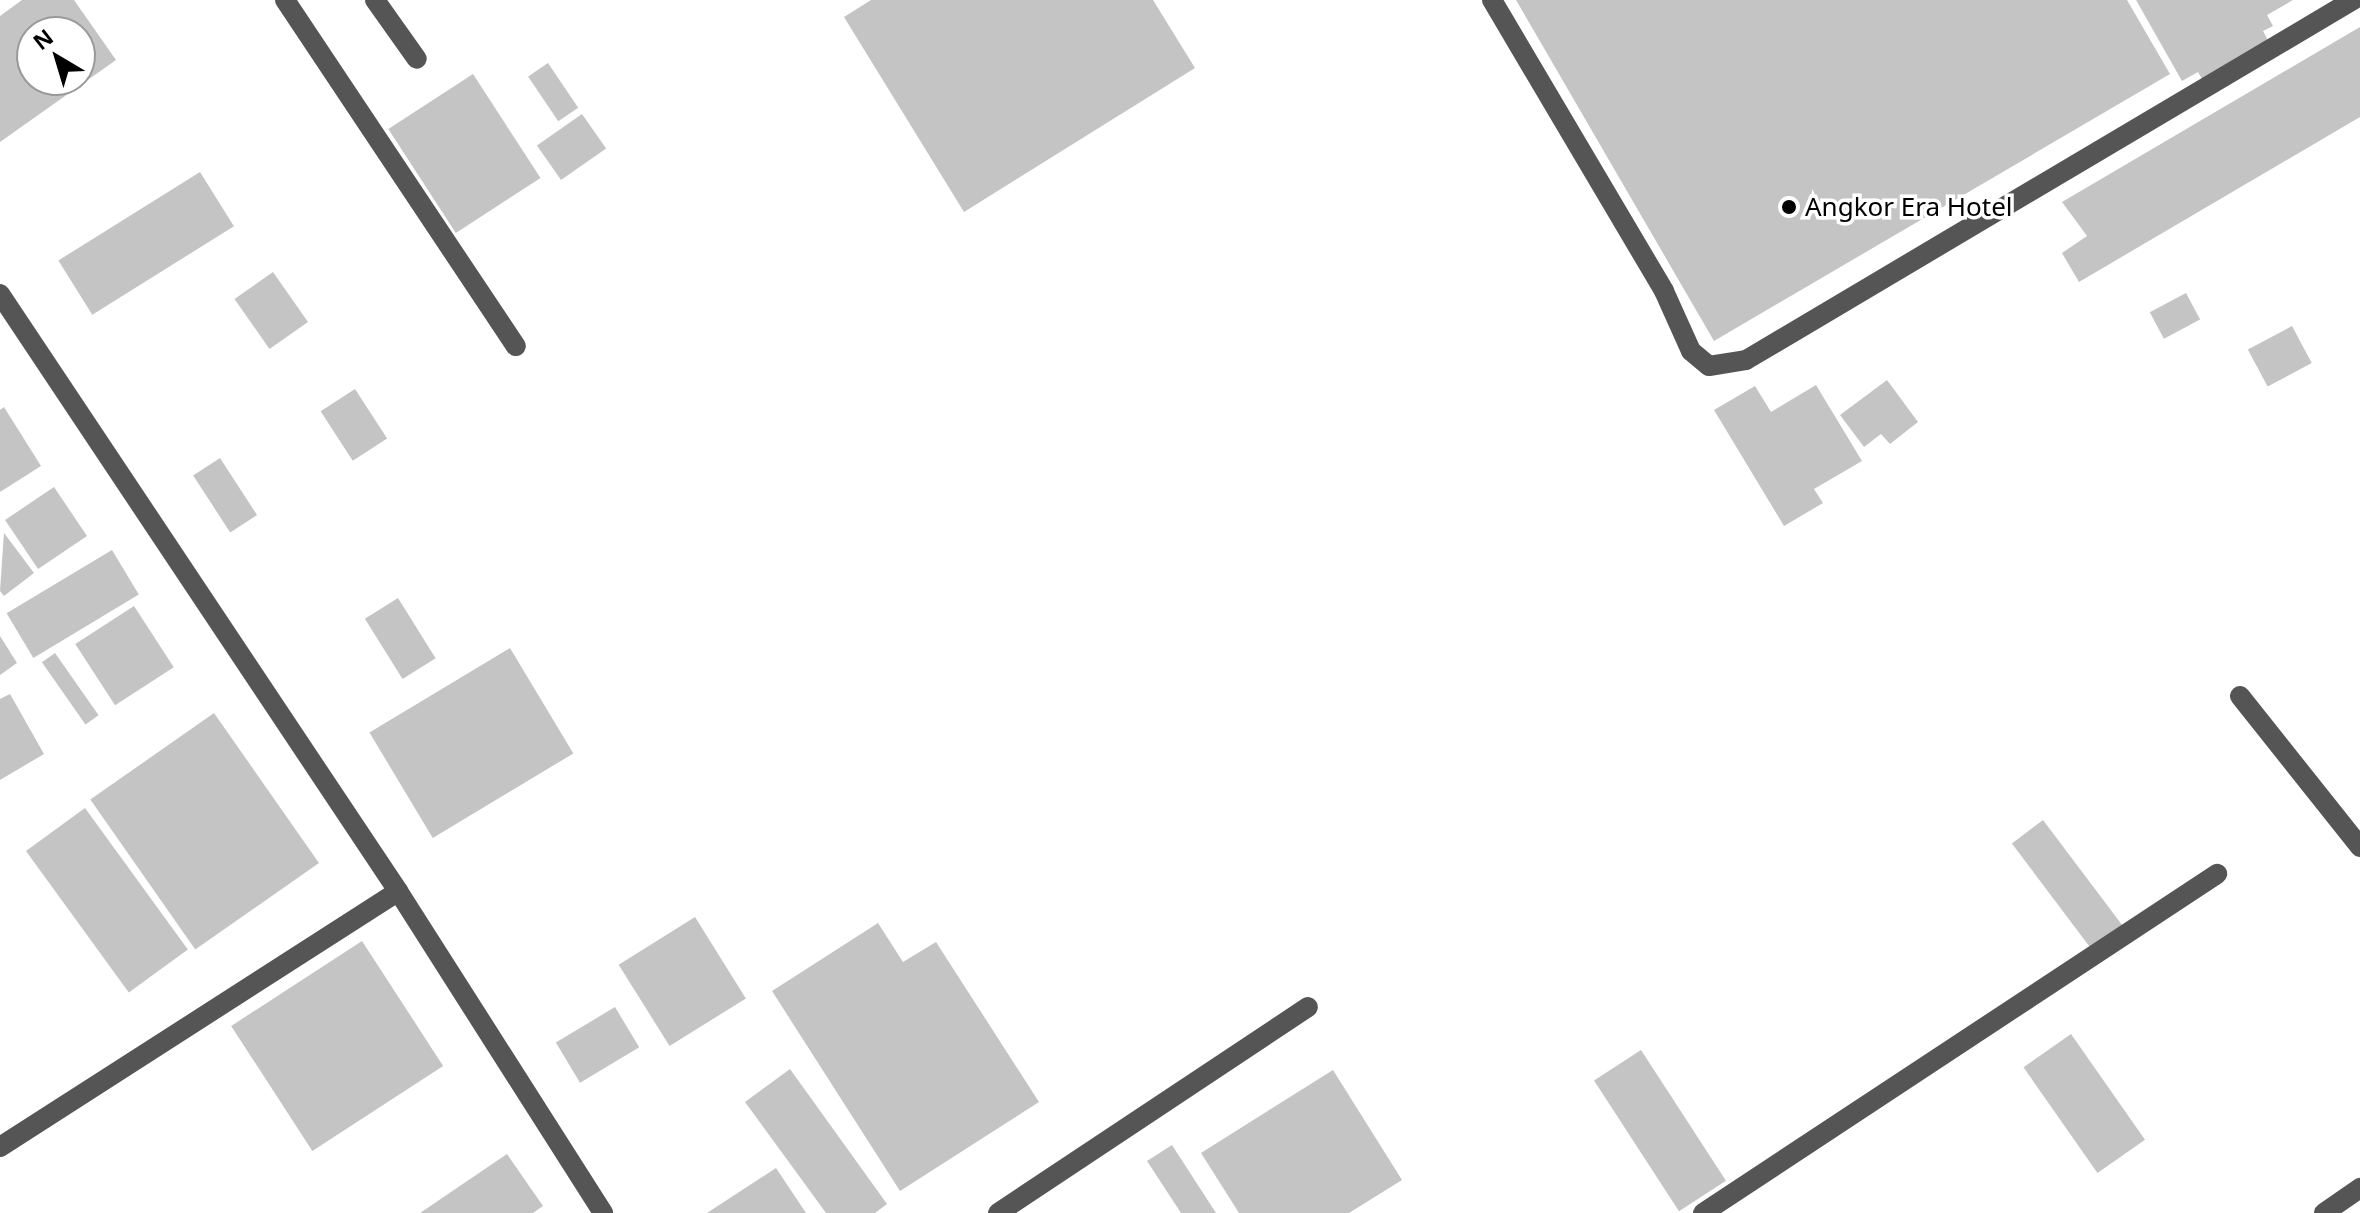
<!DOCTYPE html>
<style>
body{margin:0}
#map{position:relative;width:2360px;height:1213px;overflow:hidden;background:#fff;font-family:"Noto Sans",sans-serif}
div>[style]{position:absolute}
.building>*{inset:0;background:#c4c4c4;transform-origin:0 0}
.minor>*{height:20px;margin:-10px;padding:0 10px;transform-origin:10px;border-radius:10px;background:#555}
.dots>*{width:22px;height:22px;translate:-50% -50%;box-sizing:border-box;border:4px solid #fff;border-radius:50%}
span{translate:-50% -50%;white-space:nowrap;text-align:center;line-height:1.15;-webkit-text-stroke:7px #fff;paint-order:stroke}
.poi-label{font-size:26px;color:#000}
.left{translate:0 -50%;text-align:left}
.north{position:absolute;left:16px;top:16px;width:80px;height:80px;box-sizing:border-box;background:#fff;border:2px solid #999;border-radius:50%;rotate:322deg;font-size:22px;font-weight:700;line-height:32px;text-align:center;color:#000}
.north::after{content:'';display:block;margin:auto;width:28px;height:36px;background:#000;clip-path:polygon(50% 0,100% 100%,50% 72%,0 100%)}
</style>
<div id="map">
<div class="building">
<i style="clip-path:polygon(evenodd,22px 0,74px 0,116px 60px,0 142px,0 16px,22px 0,32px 32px,80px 32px,80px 80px,32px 80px,32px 32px)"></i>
<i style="clip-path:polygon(871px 0,1153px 0,1195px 68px,964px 212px,844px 17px)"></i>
<i style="clip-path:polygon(1516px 0,2127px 0,2170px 74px,1714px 341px)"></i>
<i style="clip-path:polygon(2136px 0,2293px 0,2267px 15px,2273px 26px,2263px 31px,2271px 46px,2205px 84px,2198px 72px,2182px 81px)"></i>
<i style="clip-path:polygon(2360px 27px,2360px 117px,2079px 282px,2062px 253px,2087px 236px,2062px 202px)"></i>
<i style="left:548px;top:63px;width:54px;height:24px;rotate:56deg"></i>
<i style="left:473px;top:74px;width:124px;height:101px;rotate:57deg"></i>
<i style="left:582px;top:114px;width:42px;height:55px;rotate:55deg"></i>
<i style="left:200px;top:172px;width:64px;height:167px;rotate:58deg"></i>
<i style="left:273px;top:272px;width:61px;height:47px;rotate:55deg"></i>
<i style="left:2186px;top:293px;width:30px;height:41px;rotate:62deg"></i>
<i style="left:2292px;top:326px;width:42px;height:50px;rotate:62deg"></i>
<i style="clip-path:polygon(1887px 380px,1918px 422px,1890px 444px,1881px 434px,1864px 447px,1840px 415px)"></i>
<i style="clip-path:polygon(1816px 385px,1862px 461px,1814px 489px,1823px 503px,1784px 526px,1714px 410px,1755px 386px,1771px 412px)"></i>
<i style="left:355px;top:389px;width:59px;height:41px;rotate:57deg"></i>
<i style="clip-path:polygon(4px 407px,41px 466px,0 492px,0 410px)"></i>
<i style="left:220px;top:458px;width:68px;height:32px;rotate:57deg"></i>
<i style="left:54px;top:487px;width:59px;height:59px;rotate:56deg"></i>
<i style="clip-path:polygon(4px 533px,34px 573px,4px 596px,0 591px)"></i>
<i style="left:112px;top:550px;width:52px;height:123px;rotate:59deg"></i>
<i style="left:398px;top:598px;width:71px;height:39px;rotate:58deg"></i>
<i style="left:134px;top:606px;width:73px;height:70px;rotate:57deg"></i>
<i style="clip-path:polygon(0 636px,17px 663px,0 675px)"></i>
<i style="left:510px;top:648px;width:123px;height:164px;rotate:59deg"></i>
<i style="left:55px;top:653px;width:76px;height:16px;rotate:55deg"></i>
<i style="clip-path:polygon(10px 694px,44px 754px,0 780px,0 699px)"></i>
<i style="left:214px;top:713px;width:183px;height:151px;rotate:55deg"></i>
<i style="left:85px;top:808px;width:175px;height:73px;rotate:54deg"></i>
<i style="left:2043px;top:820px;width:133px;height:39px;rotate:53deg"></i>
<i style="left:695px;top:917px;width:96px;height:90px;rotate:58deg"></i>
<i style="clip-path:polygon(878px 923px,903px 962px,936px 942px,1039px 1102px,900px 1191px,772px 991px)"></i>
<i style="left:362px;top:941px;width:149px;height:156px;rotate:57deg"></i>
<i style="left:615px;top:1007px;width:47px;height:69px;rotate:59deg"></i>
<i style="left:2071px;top:1034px;width:129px;height:58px;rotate:55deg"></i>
<i style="left:1641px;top:1050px;width:156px;height:56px;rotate:57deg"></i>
<i style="clip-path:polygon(790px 1069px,887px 1204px,875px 1213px,826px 1213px,745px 1102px)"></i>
<i style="clip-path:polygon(1333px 1070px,1402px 1180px,1349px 1213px,1239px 1213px,1201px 1153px)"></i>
<i style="clip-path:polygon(1172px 1145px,1216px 1213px,1181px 1213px,1147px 1161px)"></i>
<i style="clip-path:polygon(507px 1154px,543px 1206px,533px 1213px,420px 1213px)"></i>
<i style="clip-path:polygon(776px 1168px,806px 1213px,707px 1213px)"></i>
</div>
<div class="minor">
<i style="left:285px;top:0;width:416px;rotate:56.3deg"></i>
<i style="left:375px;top:0;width:72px;rotate:54.6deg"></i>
<i style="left:1492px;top:0;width:338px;rotate:59.4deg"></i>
<i style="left:1664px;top:291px;width:66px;rotate:65.8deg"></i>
<i style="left:1691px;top:351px;width:23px;rotate:40deg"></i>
<i style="left:1709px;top:366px;width:37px;rotate:-9deg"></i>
<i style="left:1746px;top:360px;width:706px;rotate:-30.67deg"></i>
<i style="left:0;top:294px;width:718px;rotate:56.31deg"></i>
<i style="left:398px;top:891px;width:382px;rotate:57.5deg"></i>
<i style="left:2240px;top:696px;width:193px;rotate:51.5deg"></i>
<i style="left:0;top:1147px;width:473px;rotate:-32.7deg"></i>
<i style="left:998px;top:1213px;width:372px;rotate:-33.6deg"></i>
<i style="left:1703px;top:1213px;width:616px;rotate:-33.41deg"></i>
<i style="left:2324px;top:1213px;width:44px;rotate:-34.8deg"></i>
</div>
<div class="dots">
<i style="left:1789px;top:207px;background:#000"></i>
</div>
<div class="poi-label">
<span class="left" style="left:1805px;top:207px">Angkor Era Hotel</span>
</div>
<div class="north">N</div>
</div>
